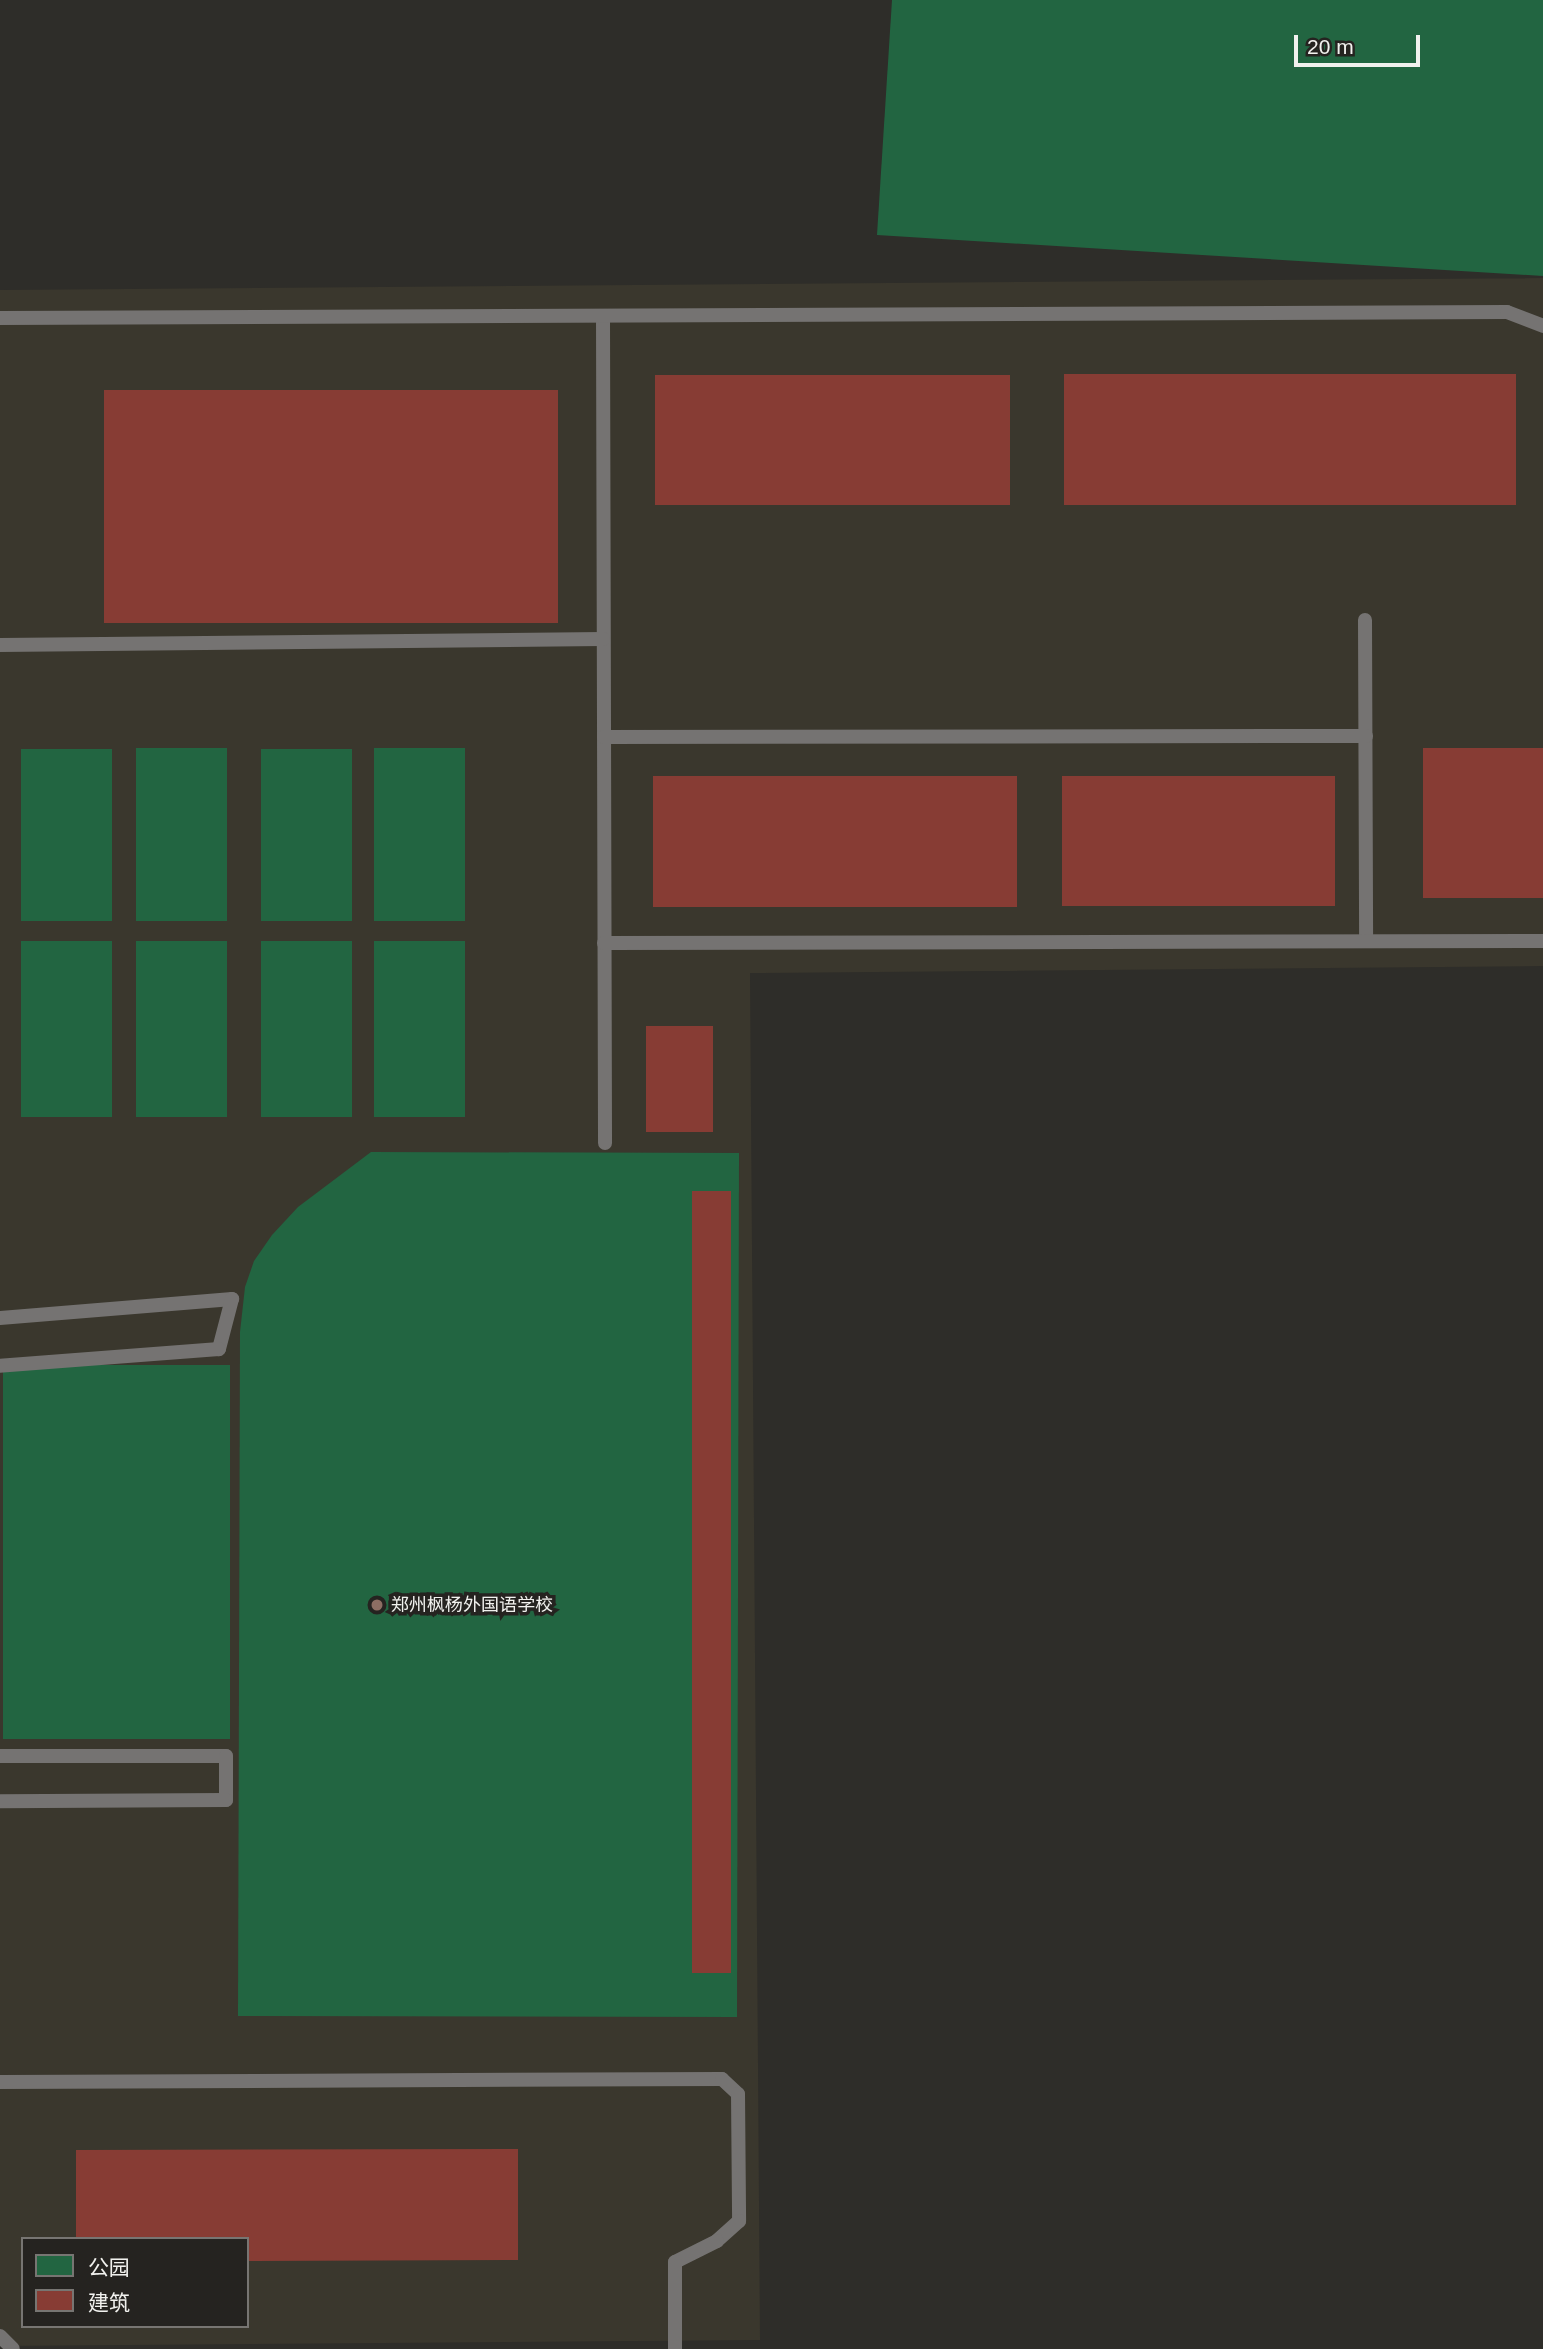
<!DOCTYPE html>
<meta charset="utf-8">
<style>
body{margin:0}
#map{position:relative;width:1543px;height:2349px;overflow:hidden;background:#2e2d29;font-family:Helvetica,"Noto Sans SC",sans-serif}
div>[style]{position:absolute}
.built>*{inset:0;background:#3a372d}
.green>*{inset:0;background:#226541;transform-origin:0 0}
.building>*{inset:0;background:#873c34;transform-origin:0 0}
.lane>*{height:14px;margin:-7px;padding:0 7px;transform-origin:7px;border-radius:7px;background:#757372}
.dots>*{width:19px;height:19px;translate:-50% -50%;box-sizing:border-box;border:4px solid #252320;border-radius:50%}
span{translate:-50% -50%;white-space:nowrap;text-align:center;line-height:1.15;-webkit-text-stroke:7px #252320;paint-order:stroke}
.poi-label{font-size:18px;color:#f1f1ee}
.left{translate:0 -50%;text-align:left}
.legend{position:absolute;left:21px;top:2237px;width:228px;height:91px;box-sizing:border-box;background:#252320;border:2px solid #777572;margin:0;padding:9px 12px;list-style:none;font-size:21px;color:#f1f1ee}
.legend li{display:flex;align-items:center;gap:14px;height:35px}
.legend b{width:35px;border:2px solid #777572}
.scale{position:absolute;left:1294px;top:35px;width:126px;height:32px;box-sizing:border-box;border:4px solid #f1f1ee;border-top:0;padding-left:9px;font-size:21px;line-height:24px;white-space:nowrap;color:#f1f1ee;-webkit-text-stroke:5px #252320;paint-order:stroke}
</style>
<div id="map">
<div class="built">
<i style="clip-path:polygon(evenodd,1543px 278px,1543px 966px,750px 973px,760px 2340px,0 2346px,0 290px,1543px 278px,23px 2239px,247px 2239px,247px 2326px,23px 2326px,23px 2239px)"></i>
</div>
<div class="green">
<i style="clip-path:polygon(892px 0,1543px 0,1543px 276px,877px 235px)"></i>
<i style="left:136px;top:748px;width:91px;height:173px"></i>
<i style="left:374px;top:748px;width:91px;height:173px"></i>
<i style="left:21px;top:749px;width:91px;height:172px"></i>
<i style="left:261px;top:749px;width:91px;height:172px"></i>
<i style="left:21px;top:941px;width:91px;height:176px"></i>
<i style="left:136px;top:941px;width:91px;height:176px"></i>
<i style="left:261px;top:941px;width:91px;height:176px"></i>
<i style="left:374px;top:941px;width:91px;height:176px"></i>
<i style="clip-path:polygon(371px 1152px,739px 1153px,737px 2017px,238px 2016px,240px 1332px,245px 1287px,254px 1261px,272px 1235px,298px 1207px)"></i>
<i style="left:3px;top:1365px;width:227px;height:374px"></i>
</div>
<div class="building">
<i style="left:1516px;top:374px;width:131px;height:452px;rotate:90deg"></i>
<i style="left:655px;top:375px;width:355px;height:130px"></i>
<i style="left:104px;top:390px;width:454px;height:233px"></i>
<i style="left:1423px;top:748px;width:120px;height:150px"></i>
<i style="left:653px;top:776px;width:364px;height:131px"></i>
<i style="left:1062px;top:776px;width:273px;height:130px"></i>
<i style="left:646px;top:1026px;width:67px;height:106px"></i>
<i style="left:692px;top:1191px;width:39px;height:782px"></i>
<i style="clip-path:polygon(518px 2149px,518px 2260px,247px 2261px,247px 2239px,76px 2239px,76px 2150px)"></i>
</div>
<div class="lane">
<i style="left:603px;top:316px;width:827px;rotate:89.86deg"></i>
<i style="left:0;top:318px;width:1507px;rotate:-0.23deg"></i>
<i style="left:1507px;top:312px;width:39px;rotate:21deg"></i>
<i style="left:1365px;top:620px;width:321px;rotate:89.8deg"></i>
<i style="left:0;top:645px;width:603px;rotate:-0.57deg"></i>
<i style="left:604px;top:737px;width:762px;rotate:-0.08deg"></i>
<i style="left:604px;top:943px;width:939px;rotate:-0.12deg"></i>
<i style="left:0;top:1318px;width:233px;rotate:-4.7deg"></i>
<i style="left:232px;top:1299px;width:52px;rotate:104.6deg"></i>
<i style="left:219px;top:1349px;width:220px;rotate:175.6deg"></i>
<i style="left:0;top:1756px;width:226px"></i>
<i style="left:226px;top:1756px;width:44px;rotate:90deg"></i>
<i style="left:226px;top:1800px;width:226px;rotate:179.7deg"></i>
<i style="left:0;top:2082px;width:722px;rotate:-0.24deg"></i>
<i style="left:722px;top:2079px;width:22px;rotate:43deg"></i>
<i style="left:738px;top:2094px;width:127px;rotate:89.5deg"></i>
<i style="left:739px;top:2221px;width:30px;rotate:138deg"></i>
<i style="left:717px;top:2241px;width:47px;rotate:153.4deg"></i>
<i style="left:675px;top:2262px;width:87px;rotate:90deg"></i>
<i style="left:0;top:2336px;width:18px;rotate:45deg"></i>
</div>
<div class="dots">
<i style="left:377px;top:1605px;background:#8d6e63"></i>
</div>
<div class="poi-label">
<span class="left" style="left:391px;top:1605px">郑州枫杨外国语学校</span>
</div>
<ul class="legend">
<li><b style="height:19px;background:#226541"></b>公园</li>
<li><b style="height:19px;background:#873c34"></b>建筑</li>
</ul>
<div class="scale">20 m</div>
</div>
